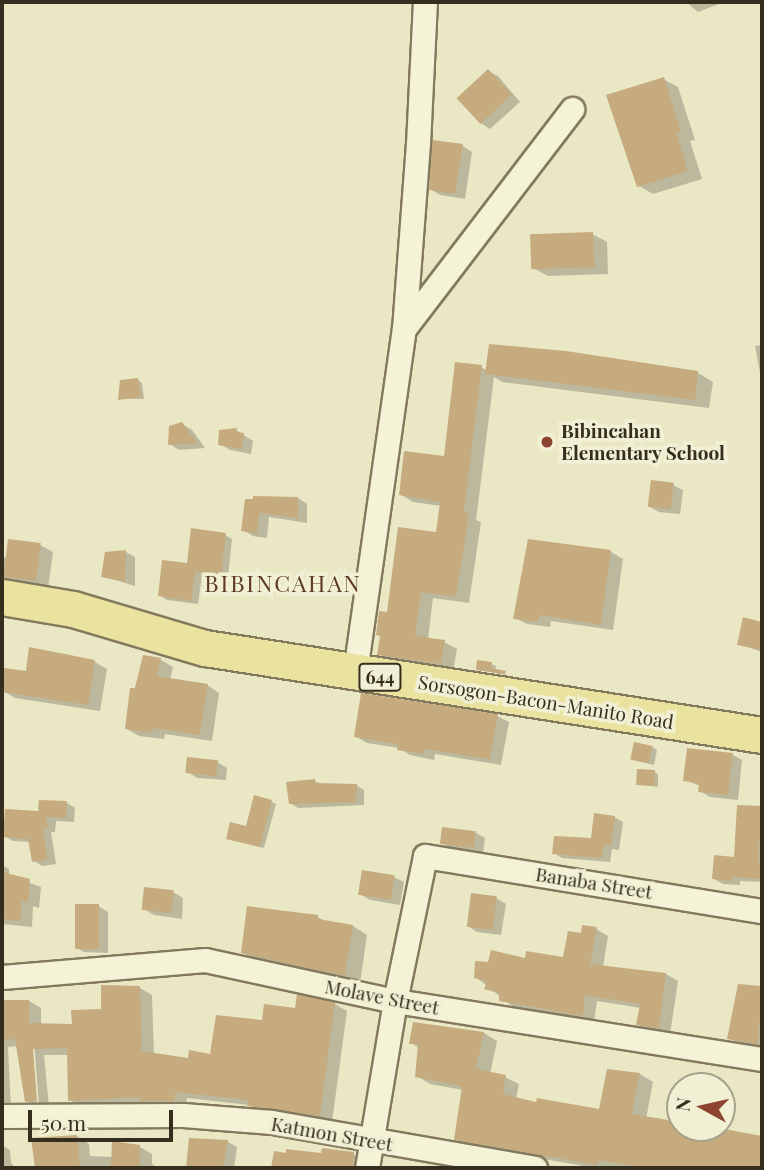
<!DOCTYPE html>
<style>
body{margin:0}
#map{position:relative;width:764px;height:1170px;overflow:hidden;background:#eae7c5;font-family:"Playfair Display",serif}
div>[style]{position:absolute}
.shadow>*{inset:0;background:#0003}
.building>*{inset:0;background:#c5ab7e;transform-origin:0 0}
.roads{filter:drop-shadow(2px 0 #83795d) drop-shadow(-2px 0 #83795d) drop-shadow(0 2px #83795d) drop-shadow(0 -2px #83795d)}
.minor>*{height:23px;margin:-11.5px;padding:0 11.5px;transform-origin:11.5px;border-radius:11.5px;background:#f5f3d7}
.primary>*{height:35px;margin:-17.5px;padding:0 17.5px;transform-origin:17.5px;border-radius:17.5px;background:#eae3a0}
.dots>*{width:19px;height:19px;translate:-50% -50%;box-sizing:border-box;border:4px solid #f2f0d4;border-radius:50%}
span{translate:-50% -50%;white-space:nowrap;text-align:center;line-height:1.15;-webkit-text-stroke:7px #f2f0d4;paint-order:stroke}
.shield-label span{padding:2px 5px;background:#f2f0d4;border:2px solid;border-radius:5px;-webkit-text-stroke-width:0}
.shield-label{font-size:18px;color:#352e1f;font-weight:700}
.poi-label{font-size:19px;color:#352e1f;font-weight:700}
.left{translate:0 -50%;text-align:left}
.street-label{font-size:19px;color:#352e1f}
.quarter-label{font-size:23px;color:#5d3c23;letter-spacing:2px}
.frame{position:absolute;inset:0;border:4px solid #352e1f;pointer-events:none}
.north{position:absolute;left:666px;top:1072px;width:70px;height:70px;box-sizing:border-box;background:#f2f0d4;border:2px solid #a6a28c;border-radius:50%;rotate:278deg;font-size:19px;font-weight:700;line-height:28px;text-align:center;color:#352e1f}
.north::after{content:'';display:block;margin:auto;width:24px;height:32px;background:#8d4532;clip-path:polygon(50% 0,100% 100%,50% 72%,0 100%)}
.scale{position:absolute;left:28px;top:1110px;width:145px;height:32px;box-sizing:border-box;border:4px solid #352e1f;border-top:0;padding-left:9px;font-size:21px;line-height:24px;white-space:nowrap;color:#352e1f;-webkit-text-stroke:5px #f2f0d4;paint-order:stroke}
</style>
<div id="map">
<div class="shadow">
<i style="clip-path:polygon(686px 2px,724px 2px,698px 12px)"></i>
<i style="clip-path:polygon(488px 71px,498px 76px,520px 102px,490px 129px,481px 123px)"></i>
<i style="clip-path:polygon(663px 79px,678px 87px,695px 140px,690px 141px,702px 179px,653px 194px,639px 186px)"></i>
<i style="clip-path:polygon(463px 146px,472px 152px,465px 199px,440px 195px,430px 189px)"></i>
<i style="clip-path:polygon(592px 234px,607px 242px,608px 274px,548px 276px,533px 268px)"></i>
<i style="clip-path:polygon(762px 345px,762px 384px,755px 346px)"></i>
<i style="clip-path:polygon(481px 367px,488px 371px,698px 373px,713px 382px,709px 408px,502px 382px,494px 377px,476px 520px,481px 522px,469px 603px,433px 598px,428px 639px,444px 642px,457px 649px,453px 671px,392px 661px,379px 654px,388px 614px,438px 534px,442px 506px,413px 502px,400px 494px,445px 458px)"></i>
<i style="clip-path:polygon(138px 380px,142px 383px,144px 399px,120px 399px)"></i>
<i style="clip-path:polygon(182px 424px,192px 430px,205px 448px,179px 450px,170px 444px)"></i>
<i style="clip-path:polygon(236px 430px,253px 441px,251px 454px,230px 450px,220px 444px)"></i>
<i style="clip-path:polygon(673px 485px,683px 490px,680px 514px,659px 512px,650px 507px)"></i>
<i style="clip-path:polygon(298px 498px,307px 504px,307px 523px,269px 517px,267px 538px,253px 536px,243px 530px,246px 500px)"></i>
<i style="clip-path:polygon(225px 535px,232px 539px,228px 578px,202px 575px,198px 604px,167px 600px,159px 595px,188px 565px)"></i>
<i style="clip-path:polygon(530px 541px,611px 552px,623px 559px,613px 630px,551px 621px,550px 627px,527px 624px,515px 618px)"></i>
<i style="clip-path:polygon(40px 545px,53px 552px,48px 588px,2px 585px,2px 557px,7px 558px)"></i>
<i style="clip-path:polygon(126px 552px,135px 557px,135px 586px,103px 576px)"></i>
<i style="clip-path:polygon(744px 620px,762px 623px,762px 652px,739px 644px)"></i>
<i style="clip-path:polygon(30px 649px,95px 662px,107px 669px,100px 711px,15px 698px,3px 691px,27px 673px)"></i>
<i style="clip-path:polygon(144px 657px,161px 660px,173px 667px,170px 680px,207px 685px,219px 693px,212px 741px,165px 734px,164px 739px,139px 736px,127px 729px)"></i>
<i style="clip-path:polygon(491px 664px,496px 666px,495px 671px,509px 676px,478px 669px)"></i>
<i style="clip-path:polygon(497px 716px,509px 722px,501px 765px,435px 754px,434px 760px,410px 755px,399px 748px,367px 743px,355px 736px)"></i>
<i style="clip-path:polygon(652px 747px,657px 750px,654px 765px,633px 760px)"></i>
<i style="clip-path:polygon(733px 755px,742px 760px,738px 800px,710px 797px,700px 791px,700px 786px,685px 780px)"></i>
<i style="clip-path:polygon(217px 762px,227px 768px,226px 780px,197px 778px,188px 772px)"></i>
<i style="clip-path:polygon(654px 772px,658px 774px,658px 787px,638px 784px)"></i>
<i style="clip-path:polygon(315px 781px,322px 785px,357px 786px,364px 790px,364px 805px,298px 808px,290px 803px)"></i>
<i style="clip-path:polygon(272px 802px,276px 804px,264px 848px,228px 839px,247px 828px)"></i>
<i style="clip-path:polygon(67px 803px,75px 808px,74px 822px,56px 821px,55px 832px,51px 832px,56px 864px,42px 866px,34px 861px,31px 842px,13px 841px,4px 836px,40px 813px)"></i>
<i style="clip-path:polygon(739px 807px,762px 808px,762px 882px,740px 881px,740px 885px,723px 884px,714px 879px,735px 859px)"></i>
<i style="clip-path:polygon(614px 817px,623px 822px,619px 850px,612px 849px,610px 862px,562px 858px,554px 853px,593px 840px)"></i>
<i style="clip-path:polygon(476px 833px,485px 838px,483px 854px,451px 849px,442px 843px)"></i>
<i style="clip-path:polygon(2px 865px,9px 869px,9px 875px,41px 887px,39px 908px,33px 906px,32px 927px,2px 924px)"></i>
<i style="clip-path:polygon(394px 877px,404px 882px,400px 905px,370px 900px,360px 894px)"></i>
<i style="clip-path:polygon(173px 892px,183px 898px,182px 919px,154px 915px,144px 909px)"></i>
<i style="clip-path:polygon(496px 898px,506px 904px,501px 935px,477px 932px,468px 926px)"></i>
<i style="clip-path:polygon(98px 906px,108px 912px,108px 953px,84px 952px,75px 947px)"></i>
<i style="clip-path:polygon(318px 917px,327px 923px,353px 926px,367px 935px,360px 983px,258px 961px,243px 953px)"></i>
<i style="clip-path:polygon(596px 929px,608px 936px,603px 967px,666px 974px,678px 981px,670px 1034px,649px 1031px,638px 1024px,641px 1008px,597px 1001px,594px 1022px,513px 1007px,476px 977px,527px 960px,565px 959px,582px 935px)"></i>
<i style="clip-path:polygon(2px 935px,5px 971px,2px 971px)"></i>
<i style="clip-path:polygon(739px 986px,762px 988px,762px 1049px,741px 1045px,729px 1038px)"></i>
<i style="clip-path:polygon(140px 988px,152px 995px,154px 1055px,190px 1060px,211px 1056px,263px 1021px,296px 1010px,298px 996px,335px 1004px,347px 1011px,332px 1122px,261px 1112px,249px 1105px,187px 1098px,186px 1107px,153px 1107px,146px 1103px,82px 1107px,70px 1100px,69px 1055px,44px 1055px,49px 1107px,39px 1108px,34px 1040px,30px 1041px,37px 1107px,27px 1101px,18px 1046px,8px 1047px,11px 1109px,2px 1117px,2px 1000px,29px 1001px,41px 1008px,41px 1025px,74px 1025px)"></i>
<i style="clip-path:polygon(414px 1023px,484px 1033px,497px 1041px,490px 1074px,505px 1077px,519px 1084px,516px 1099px,538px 1104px,601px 1111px,640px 1074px,653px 1082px,646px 1119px,680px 1124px,680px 1128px,702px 1128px,762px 1138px,762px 1168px,595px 1168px,469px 1146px,456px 1139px,463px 1090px,430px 1084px,417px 1076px,419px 1048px,411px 1043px)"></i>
<i style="clip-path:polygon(77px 1136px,89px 1144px,90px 1156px,113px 1157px,140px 1147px,152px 1154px,152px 1164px,159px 1168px,37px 1168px,33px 1139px)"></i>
<i style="clip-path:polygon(191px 1139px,228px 1142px,237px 1147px,234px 1168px,188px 1168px)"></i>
<i style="clip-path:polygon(2px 1145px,10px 1150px,11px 1163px,16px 1168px,2px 1168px)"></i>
<i style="clip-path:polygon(275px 1153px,353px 1154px,366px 1161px,364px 1168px,273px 1168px)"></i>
</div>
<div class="building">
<i style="left:488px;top:69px;width:35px;height:43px;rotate:47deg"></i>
<i style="clip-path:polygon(664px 77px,681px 132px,676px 133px,688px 171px,637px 187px,606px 95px)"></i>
<i style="clip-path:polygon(432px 140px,463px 144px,455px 194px,429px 190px)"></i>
<i style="left:593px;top:232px;width:35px;height:63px;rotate:88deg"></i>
<i style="clip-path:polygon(489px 344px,566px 351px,698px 371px,695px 400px,485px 374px)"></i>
<i style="clip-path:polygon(455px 362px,482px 365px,464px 512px,469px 513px,456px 597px,421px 592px,415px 636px,445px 640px,441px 664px,377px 655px,380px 636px,376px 635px,379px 611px,387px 612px,398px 527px,436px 532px,440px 502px,399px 495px,404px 451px,444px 456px)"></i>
<i style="clip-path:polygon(138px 378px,141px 397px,118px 400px,120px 380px)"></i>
<i style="clip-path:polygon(182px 422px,197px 443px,168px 445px,169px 426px)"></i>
<i style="clip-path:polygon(237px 428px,236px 432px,244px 433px,242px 449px,218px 445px,219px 430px)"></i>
<i style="left:651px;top:480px;width:23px;height:27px;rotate:7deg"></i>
<i style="clip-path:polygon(253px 496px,298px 497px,298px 518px,259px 513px,257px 533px,241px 531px,245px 499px,253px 499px)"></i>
<i style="clip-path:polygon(191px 528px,226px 533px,221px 575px,195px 572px,191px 601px,158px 596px,162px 560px,187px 563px)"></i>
<i style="left:8px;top:539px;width:33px;height:38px;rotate:7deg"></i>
<i style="clip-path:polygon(528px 539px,611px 550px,601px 625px,539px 615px,538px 622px,513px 619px)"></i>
<i style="clip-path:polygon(126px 550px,125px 582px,101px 577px,105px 552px)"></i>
<i style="clip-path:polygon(743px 617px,762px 622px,762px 650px,737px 645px)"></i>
<i style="clip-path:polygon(29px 647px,95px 660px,88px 705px,2px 692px,4px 668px,26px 671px)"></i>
<i style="clip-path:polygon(143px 655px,161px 658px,157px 676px,208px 684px,200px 735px,153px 728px,152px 733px,125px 729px,130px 688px,135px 688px)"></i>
<i style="clip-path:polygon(477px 660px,492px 662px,491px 668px,506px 671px,505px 674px,476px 670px)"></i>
<i style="clip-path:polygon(361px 693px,498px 714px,490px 759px,424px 749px,423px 754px,397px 750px,398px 744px,354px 737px)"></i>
<i style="left:634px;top:742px;width:19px;height:18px;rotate:12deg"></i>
<i style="clip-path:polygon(687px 748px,733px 753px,728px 795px,698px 792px,699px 783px,683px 781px)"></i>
<i style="left:187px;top:757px;width:31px;height:16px;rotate:6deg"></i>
<i style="left:637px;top:769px;width:18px;height:16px;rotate:3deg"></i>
<i style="clip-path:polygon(315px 779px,315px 783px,357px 784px,356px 802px,289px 804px,286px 782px)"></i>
<i style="clip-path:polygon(254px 795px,272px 800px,260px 847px,226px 839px,230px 822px,246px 826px)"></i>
<i style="clip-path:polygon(39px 800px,67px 801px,66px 818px,47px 817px,47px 828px,43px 828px,47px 859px,32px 862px,28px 839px,3px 837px,5px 809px,38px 811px)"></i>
<i style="clip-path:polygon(737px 805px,762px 806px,758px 862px,762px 862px,762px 879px,732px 877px,731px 881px,712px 879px,714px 855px,734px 857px)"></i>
<i style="clip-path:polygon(594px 813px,615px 816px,611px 846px,604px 845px,602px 858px,552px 854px,554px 836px,591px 838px)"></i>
<i style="left:442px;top:827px;width:34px;height:17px;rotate:7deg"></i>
<i style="left:362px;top:870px;width:33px;height:25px;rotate:9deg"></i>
<i style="clip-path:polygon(2px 872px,30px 879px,28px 902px,22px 901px,20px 921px,2px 919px)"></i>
<i style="left:144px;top:887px;width:30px;height:23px;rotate:6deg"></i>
<i style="left:471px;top:893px;width:26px;height:34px;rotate:7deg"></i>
<i style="left:99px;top:904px;width:45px;height:24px;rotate:90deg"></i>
<i style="clip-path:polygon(247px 906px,318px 915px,318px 919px,353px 925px,345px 976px,241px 953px)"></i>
<i style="clip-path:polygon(582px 925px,597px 927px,590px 964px,666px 973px,659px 1028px,636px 1025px,640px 1004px,585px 995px,583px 1016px,499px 1001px,499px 993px,484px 989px,487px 982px,474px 978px,475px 961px,488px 962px,491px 950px,525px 958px,526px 951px,563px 957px,568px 931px,581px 933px)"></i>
<i style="clip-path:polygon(738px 984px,762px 986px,758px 1044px,727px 1039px)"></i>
<i style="clip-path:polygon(101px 985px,140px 986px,142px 1051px,188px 1058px,189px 1050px,210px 1054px,216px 1015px,262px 1020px,264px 1004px,295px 1008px,297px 994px,335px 1002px,320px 1116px,247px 1106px,248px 1100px,175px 1092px,175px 1101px,139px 1101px,140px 1097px,68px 1101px,67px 1048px,33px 1049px,37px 1101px,25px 1102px,15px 1039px,2px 1040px,2px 1000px,29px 1000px,29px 1023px,72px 1024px,71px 1010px,101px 1009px)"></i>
<i style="clip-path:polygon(413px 1022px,484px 1032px,476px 1069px,506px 1075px,503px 1094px,536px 1102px,537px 1098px,599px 1109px,607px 1069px,640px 1073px,632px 1114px,680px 1122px,680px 1128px,719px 1128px,762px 1136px,762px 1168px,644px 1168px,599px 1160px,598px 1165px,454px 1140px,462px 1086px,415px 1077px,418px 1044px,409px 1044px)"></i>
<i style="clip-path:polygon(77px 1135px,80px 1168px,35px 1168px,31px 1138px)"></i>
<i style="clip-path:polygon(189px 1138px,228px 1140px,223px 1168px,186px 1168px)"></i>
<i style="clip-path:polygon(112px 1141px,140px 1145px,139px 1168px,111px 1168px)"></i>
<i style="clip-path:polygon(322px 1148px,354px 1152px,353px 1168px,271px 1168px,274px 1151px,286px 1153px,286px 1149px,321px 1153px)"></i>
</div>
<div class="roads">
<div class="minor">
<i style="left:404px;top:329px;width:277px;rotate:-52.6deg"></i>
<i style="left:355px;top:672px;width:346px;rotate:-81.9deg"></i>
<i style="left:404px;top:329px;width:186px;rotate:-85.7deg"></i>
<i style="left:418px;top:144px;width:142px;rotate:-87.2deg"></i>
<i style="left:2px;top:977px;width:204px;rotate:-4.8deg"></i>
<i style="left:205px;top:960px;width:194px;rotate:12.2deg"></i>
<i style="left:395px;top:1001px;width:372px;rotate:9deg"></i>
<i style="left:2px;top:1116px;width:181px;rotate:-0.3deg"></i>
<i style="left:183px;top:1115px;width:89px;rotate:4.5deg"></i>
<i style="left:272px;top:1122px;width:267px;rotate:9.9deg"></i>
<i style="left:367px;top:1168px;width:169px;rotate:-80.5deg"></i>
<i style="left:395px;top:1001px;width:148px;rotate:-78.3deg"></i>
<i style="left:425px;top:856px;width:341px;rotate:9.3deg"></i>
</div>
<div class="primary">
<i style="left:2px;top:597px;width:72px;rotate:9.6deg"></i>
<i style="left:73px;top:609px;width:138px;rotate:16.5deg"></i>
<i style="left:205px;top:648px;width:564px;rotate:8.88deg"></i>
</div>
</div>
<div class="dots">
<i style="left:547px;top:442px;background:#8d4532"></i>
</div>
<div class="shield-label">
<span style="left:380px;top:677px">644</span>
</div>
<div class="poi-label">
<span class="left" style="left:561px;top:442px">Bibincahan<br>Elementary School</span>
</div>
<div class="street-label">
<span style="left:546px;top:702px;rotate:9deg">Sorsogon-Bacon-Manito Road</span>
<span style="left:594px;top:883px;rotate:9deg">Banaba Street</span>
<span style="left:382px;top:997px;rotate:11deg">Molave Street</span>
<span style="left:332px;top:1134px;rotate:10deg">Katmon Street</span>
</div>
<div class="quarter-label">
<span style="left:283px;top:583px">BIBINCAHAN</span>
</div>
<div class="frame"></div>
<div class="north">N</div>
<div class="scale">50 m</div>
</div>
